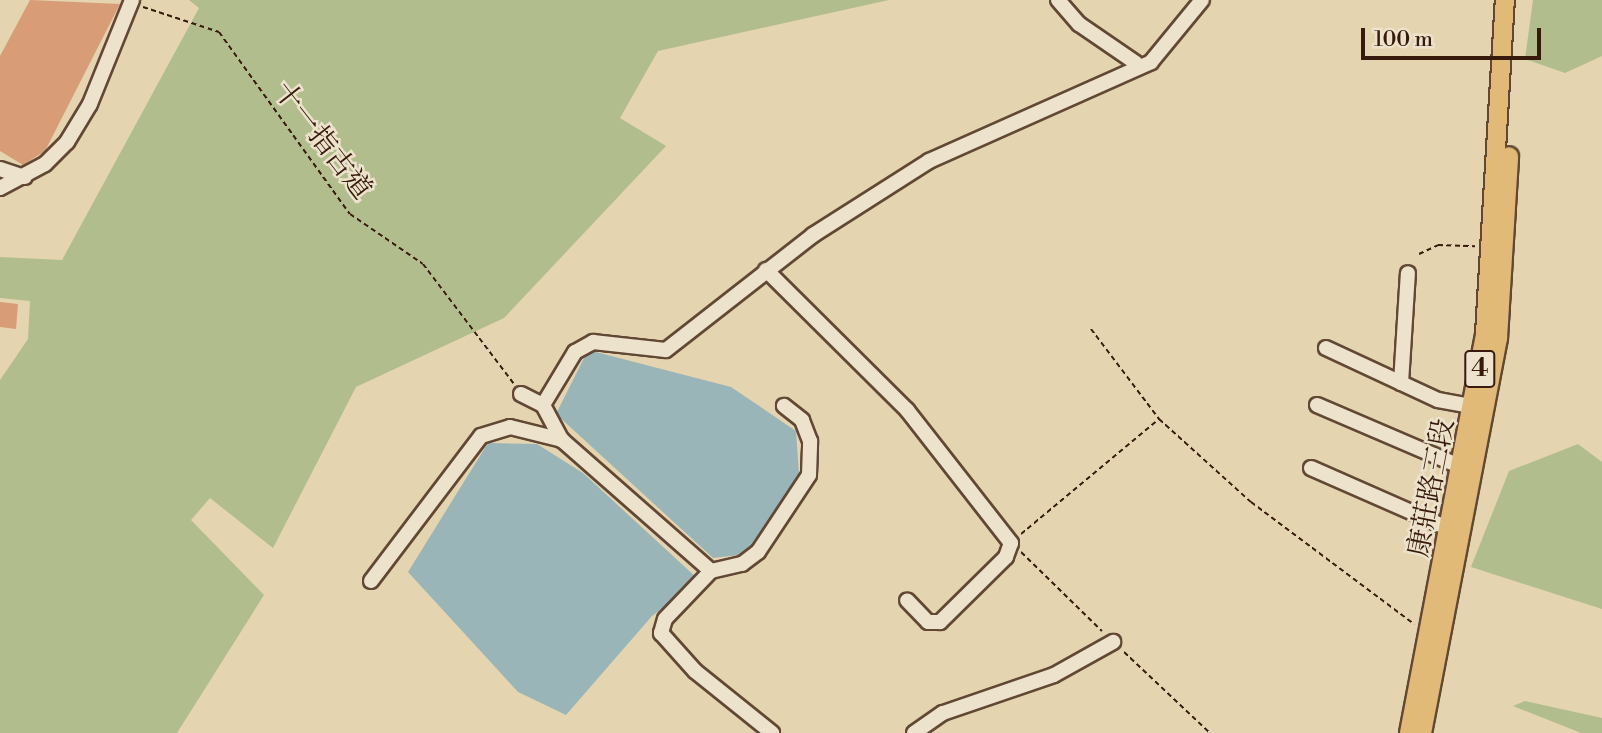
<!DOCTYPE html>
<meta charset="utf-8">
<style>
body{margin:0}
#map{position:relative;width:1602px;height:733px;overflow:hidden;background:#e4d4b0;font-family:"Libre Bodoni","Noto Serif TC",serif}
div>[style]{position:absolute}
.green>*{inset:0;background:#b2bd8d}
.water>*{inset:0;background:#9ab5b7}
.building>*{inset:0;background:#d89c77}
.path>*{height:2px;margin-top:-1px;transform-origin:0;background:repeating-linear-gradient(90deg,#371a0b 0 5px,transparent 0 8.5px)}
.roads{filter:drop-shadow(2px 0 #624834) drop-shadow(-2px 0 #624834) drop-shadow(0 2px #624834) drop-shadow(0 -2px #624834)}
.minor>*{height:14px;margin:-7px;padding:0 7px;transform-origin:7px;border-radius:7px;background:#ede3cc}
.major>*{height:18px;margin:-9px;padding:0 9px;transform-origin:9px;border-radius:9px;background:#e2ba78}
span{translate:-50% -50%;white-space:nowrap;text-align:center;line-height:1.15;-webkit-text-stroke:5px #ede3cc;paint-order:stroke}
.shield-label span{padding:2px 5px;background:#ede3cc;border:2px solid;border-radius:5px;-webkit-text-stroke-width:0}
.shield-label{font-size:26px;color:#371a0b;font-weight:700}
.street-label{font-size:28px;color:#371a0b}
.scale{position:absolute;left:1361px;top:28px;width:180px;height:32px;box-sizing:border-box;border:4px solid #371a0b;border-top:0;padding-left:9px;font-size:21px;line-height:24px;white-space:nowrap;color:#371a0b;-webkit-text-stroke:5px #ede3cc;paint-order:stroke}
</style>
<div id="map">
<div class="green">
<i style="clip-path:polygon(189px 0,889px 0,658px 51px,620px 118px,666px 146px,504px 318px,356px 387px,273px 548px,210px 498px,191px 520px,264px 595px,177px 733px,0 733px,0 380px,28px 339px,30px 301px,0 298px,0 257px,62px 260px,199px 8px)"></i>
<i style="clip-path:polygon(1533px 0,1602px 0,1602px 56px,1565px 73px,1525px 59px)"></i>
<i style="clip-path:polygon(1578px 444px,1602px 462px,1602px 609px,1471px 567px,1509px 471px)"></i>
<i style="clip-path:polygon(1525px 701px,1602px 718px,1602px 733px,1581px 733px,1513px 706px)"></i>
</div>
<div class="water">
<i style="clip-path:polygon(588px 350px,731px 387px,796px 431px,799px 474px,769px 533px,739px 555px,713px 558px,556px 414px)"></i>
<i style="clip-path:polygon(488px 443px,537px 444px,583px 473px,699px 580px,652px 616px,566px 715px,518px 692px,408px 572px)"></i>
</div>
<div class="building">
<i style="clip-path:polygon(30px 0,120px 4px,45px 151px,23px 165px,0 151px,0 56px)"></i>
<i style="clip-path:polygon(0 302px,18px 304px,16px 329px,0 327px)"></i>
</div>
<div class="path">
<i style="left:143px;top:7px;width:80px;rotate:18.2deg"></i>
<i style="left:219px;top:32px;width:224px;rotate:54.3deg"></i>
<i style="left:350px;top:214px;width:88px;rotate:34.4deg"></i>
<i style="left:423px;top:264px;width:151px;rotate:52.8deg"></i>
<i style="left:1419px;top:254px;width:21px;rotate:-25deg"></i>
<i style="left:1438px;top:245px;width:37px;rotate:2deg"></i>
<i style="left:1091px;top:329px;width:113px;rotate:52.9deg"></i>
<i style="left:1159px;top:419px;width:124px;rotate:42.1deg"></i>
<i style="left:1251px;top:502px;width:204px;rotate:36.8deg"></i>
<i style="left:1021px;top:534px;width:180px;rotate:-39.8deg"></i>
<i style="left:1021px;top:552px;width:113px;rotate:44.3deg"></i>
<i style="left:1124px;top:652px;width:118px;rotate:43.3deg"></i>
</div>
<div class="roads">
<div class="minor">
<i style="left:1058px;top:0;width:32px;rotate:49deg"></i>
<i style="left:1079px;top:24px;width:69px;rotate:34.4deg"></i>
<i style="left:0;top:169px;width:26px;rotate:18deg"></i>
<i style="left:0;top:188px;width:51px;rotate:-28.1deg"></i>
<i style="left:45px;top:164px;width:31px;rotate:-45deg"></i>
<i style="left:67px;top:142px;width:44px;rotate:-58.8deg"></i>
<i style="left:90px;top:104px;width:112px;rotate:-68deg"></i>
<i style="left:766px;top:270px;width:199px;rotate:44.8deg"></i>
<i style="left:907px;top:410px;width:169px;rotate:52deg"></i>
<i style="left:1011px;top:543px;width:15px;rotate:110deg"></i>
<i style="left:1006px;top:557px;width:93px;rotate:135.4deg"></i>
<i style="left:940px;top:622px;width:12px;rotate:180deg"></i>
<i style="left:928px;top:622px;width:30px;rotate:-134deg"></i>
<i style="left:1326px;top:348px;width:123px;rotate:24.9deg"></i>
<i style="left:1438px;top:400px;width:45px;rotate:10.3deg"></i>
<i style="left:1401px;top:383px;width:110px;rotate:-86.4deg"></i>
<i style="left:521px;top:394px;width:25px;rotate:27deg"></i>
<i style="left:543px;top:405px;width:40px;rotate:62deg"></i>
<i style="left:543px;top:405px;width:62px;rotate:-58.9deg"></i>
<i style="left:575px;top:352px;width:21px;rotate:-29deg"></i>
<i style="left:593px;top:342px;width:73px;rotate:6.3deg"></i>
<i style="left:666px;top:350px;width:187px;rotate:-38deg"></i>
<i style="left:813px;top:235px;width:138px;rotate:-32.5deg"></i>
<i style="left:929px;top:161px;width:243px;rotate:-24deg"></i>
<i style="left:1151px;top:62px;width:80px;rotate:-50.6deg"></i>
<i style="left:1317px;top:405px;width:158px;rotate:23.2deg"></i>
<i style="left:1311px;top:468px;width:150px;rotate:23.7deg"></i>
<i style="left:711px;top:571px;width:66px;rotate:133.8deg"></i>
<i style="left:665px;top:619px;width:15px;rotate:106deg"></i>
<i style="left:661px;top:633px;width:51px;rotate:48.2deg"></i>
<i style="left:695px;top:671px;width:99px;rotate:38.8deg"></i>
<i style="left:711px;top:571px;width:32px;rotate:-13deg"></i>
<i style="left:742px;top:564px;width:20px;rotate:-37deg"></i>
<i style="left:758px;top:552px;width:92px;rotate:-56.5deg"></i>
<i style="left:809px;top:475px;width:34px;rotate:-88deg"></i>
<i style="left:810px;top:441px;width:22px;rotate:-111deg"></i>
<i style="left:802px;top:420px;width:23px;rotate:-142deg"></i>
<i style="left:371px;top:581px;width:182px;rotate:-52.8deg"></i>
<i style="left:481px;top:436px;width:30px;rotate:-17deg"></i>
<i style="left:510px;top:427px;width:54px;rotate:14deg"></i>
<i style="left:562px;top:440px;width:198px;rotate:41.3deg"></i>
<i style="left:914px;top:733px;width:35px;rotate:-35deg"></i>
<i style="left:943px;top:713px;width:117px;rotate:-18.9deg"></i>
<i style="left:1054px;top:675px;width:68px;rotate:-29.2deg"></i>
</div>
<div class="major">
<i style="left:1409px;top:733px;width:406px;rotate:-79.2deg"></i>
<i style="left:1485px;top:334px;width:335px;rotate:-86.6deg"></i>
<i style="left:1422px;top:733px;width:402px;rotate:-79.1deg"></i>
<i style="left:1498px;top:338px;width:182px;rotate:-86.5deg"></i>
</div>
</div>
<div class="shield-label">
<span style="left:1480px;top:369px">4</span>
</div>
<div class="street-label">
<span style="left:322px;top:141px;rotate:52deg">十一指古道</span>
<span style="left:1432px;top:488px;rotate:-79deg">康莊路三段</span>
</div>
<div class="scale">100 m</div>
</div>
